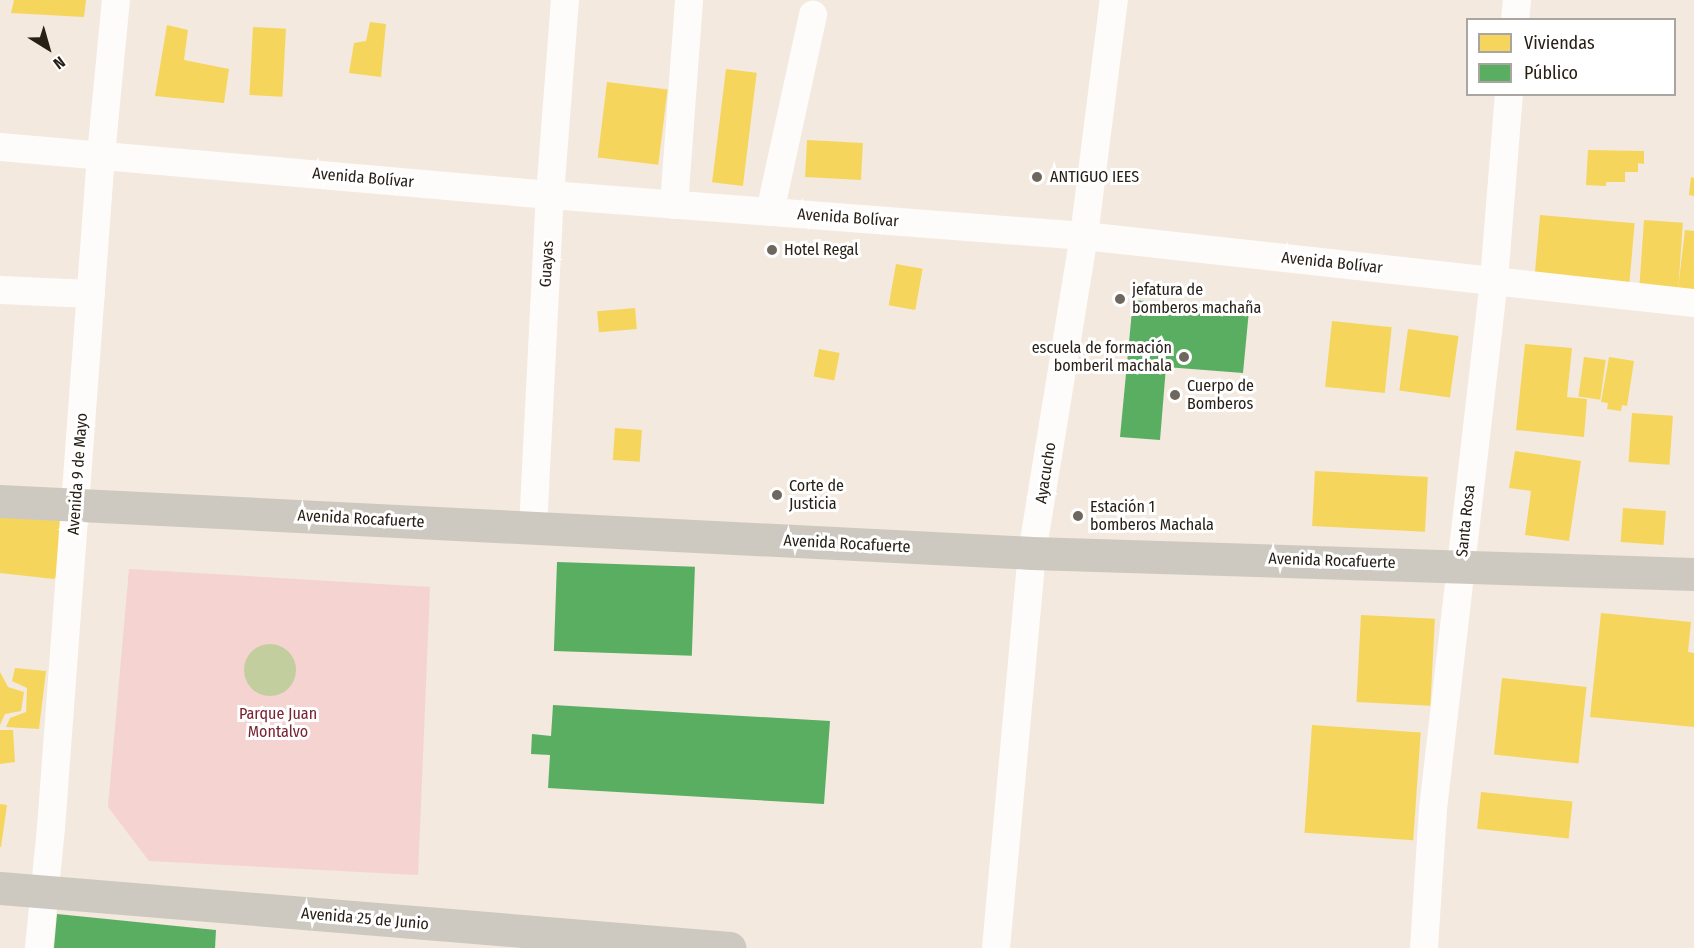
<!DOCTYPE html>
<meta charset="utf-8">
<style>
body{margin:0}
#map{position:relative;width:1694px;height:948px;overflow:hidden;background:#f3e9de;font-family:"Fira Sans Condensed",sans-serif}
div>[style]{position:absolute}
.green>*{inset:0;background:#f4d3d0}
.water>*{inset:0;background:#c2ce9e}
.round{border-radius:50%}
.homes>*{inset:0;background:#f6d55c;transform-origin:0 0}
.public>*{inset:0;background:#5aae61;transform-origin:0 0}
.minor>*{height:28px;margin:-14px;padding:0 14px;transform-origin:14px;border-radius:14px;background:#fdfcfa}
.major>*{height:33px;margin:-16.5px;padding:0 16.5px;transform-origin:16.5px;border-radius:16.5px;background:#cec9c0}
.dots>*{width:16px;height:16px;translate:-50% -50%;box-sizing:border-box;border:3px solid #fff;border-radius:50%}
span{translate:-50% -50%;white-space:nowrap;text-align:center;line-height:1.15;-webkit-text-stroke:6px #fff;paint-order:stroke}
.poi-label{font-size:16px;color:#282017}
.left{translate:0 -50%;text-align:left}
.right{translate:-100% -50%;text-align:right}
.street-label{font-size:16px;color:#282017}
.park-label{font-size:16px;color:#792331}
.legend{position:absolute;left:1466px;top:18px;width:210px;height:78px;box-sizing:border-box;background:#fff;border:2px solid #a9a6a2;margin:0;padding:8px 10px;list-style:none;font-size:18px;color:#282017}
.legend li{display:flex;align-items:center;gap:12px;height:30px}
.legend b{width:30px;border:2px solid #a9a6a2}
.north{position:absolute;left:18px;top:18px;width:60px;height:60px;-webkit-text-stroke:4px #fff;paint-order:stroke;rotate:143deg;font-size:16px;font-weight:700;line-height:24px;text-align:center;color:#282017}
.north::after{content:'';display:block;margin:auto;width:21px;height:27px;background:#282017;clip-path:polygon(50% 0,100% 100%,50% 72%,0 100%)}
</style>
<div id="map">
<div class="green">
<i style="clip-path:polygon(129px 569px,430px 587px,418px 875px,149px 861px,108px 807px)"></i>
</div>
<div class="water">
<i class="round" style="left:244px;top:644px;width:52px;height:52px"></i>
</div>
<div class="homes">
<i style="clip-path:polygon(14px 0,86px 0,84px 17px,11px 13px)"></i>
<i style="clip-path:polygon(370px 22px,386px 24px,381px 77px,349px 73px,354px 43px,366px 41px)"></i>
<i style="clip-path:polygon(167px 25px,188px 30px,184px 60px,229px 69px,224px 103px,155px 96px)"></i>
<i style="left:253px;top:27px;width:33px;height:68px;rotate:3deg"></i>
<i style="left:726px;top:69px;width:31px;height:114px;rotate:7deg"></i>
<i style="left:607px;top:82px;width:61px;height:76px;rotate:7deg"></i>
<i style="left:807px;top:140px;width:56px;height:37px;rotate:3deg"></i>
<i style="clip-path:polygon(1588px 150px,1644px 151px,1644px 164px,1638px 163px,1638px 172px,1625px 172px,1625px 182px,1606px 182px,1606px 186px,1586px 185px)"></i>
<i style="clip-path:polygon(1691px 177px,1694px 178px,1694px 196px,1689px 195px)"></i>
<i style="left:1540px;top:215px;width:95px;height:60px;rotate:5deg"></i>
<i style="left:1644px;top:220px;width:39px;height:74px;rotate:4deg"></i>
<i style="clip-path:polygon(1685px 230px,1694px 231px,1694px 291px,1678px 289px)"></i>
<i style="left:896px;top:264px;width:27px;height:42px;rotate:10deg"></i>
<i style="left:635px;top:308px;width:21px;height:38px;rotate:85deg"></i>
<i style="left:1332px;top:321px;width:60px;height:66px;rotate:6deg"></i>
<i style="left:1408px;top:329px;width:51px;height:62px;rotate:8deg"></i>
<i style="clip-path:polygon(1525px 344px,1572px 348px,1567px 397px,1587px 399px,1584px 437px,1516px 430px)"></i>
<i style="left:819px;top:349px;width:21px;height:28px;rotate:11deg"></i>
<i style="left:1584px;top:357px;width:22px;height:40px;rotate:8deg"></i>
<i style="clip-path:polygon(1609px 357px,1634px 361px,1627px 406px,1622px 405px,1621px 411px,1607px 409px,1608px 403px,1601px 402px)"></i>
<i style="left:1632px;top:413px;width:41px;height:49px;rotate:4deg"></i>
<i style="left:615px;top:428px;width:27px;height:32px;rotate:4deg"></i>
<i style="clip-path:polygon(1515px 451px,1581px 461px,1569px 541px,1525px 535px,1531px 491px,1509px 488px)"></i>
<i style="left:1315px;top:471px;width:113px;height:55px;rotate:3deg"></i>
<i style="left:1623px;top:508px;width:43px;height:34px;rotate:4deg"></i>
<i style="clip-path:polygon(69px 510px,67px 566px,54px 579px,0 573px,0 517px)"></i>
<i style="clip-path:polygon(1601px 613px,1691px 622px,1688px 652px,1694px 653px,1694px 727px,1590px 717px)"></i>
<i style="left:1361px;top:615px;width:74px;height:87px;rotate:3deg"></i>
<i style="clip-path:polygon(15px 668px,46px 671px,39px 729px,6px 727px,10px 718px,26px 712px,27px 688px,12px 681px)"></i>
<i style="clip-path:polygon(0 672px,8px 687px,24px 692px,21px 711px,5px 714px,0 725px)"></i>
<i style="left:1502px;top:678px;width:85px;height:77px;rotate:6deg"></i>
<i style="left:1312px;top:725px;width:109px;height:108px;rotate:4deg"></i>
<i style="clip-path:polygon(0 730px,13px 730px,15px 762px,0 764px)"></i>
<i style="left:1481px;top:792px;width:92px;height:37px;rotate:6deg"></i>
<i style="clip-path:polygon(0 804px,7px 805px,1px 847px,0 847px)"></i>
</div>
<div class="public">
<i style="clip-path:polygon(1133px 300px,1249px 310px,1243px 373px,1166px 367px,1160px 440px,1120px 437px)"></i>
<i style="left:557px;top:562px;width:138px;height:89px;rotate:2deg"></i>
<i style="clip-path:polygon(553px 705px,830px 721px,824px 804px,548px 788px,550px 755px,531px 754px,532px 734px,551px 736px)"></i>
<i style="clip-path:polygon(57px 914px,216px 930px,215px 948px,54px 948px)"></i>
</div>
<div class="minor">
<i style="left:1515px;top:20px;width:20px;rotate:-84deg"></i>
<i style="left:0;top:147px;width:552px;rotate:4.99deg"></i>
<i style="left:550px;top:195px;width:536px;rotate:4.39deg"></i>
<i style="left:1084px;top:236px;width:614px;rotate:6.27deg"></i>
<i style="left:674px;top:205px;width:206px;rotate:-85.8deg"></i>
<i style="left:770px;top:212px;width:202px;rotate:-77.7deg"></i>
<i style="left:0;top:290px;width:91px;rotate:2.5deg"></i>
<i style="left:533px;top:528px;width:333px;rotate:-87.1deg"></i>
<i style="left:550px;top:195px;width:196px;rotate:-85.6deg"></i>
<i style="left:39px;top:948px;width:121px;rotate:-84.3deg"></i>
<i style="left:51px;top:828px;width:675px;rotate:-85.75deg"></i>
<i style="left:101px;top:155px;width:156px;rotate:-84.5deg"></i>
<i style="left:996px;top:948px;width:397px;rotate:-84.8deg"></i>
<i style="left:1032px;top:553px;width:321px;rotate:-80.7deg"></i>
<i style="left:1084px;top:236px;width:238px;rotate:-82.8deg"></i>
<i style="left:1424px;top:948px;width:139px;rotate:-86.3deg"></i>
<i style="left:1433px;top:809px;width:533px;rotate:-83.42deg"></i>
<i style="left:1494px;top:280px;width:187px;rotate:-85.4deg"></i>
</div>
<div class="major">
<i style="left:0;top:501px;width:1033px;rotate:2.88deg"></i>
<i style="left:1032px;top:553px;width:662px;rotate:1.82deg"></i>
<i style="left:0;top:888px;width:732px;rotate:4.7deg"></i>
</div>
<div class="dots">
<i style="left:1037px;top:177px;background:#6f665d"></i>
<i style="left:772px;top:250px;background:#6f665d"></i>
<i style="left:1120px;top:299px;background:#6f665d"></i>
<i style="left:1184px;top:357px;background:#6f665d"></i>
<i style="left:1175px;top:395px;background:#6f665d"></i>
<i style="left:777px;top:495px;background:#6f665d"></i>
<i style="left:1078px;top:516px;background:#6f665d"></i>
</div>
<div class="poi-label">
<span class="left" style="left:1050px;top:177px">ANTIGUO IEES</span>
<span class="left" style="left:784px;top:250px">Hotel Regal</span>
<span class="left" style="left:1132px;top:299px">jefatura de<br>bomberos machaña</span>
<span class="right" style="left:1172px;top:357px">escuela de formación<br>bomberil machala</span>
<span class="left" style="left:1187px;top:395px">Cuerpo de<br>Bomberos</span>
<span class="left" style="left:789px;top:495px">Corte de<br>Justicia</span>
<span class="left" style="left:1090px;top:516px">Estación 1<br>bomberos Machala</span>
</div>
<div class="street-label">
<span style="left:363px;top:178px;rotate:5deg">Avenida Bolívar</span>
<span style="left:848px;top:218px;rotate:4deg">Avenida Bolívar</span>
<span style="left:1332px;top:263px;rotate:6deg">Avenida Bolívar</span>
<span style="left:547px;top:264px;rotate:-87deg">Guayas</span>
<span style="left:1046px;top:473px;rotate:-81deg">Ayacucho</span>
<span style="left:78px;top:474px;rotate:-86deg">Avenida 9 de Mayo</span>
<span style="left:361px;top:519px;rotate:3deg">Avenida Rocafuerte</span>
<span style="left:1466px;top:521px;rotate:-84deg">Santa Rosa</span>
<span style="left:847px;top:544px;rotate:3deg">Avenida Rocafuerte</span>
<span style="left:1332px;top:561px;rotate:2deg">Avenida Rocafuerte</span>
<span style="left:365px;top:919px;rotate:5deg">Avenida 25 de Junio</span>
</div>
<div class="park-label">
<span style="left:278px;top:723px">Parque Juan<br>Montalvo</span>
</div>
<ul class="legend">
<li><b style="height:16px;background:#f6d55c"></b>Viviendas</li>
<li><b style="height:16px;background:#5aae61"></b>Público</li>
</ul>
<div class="north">N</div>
</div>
